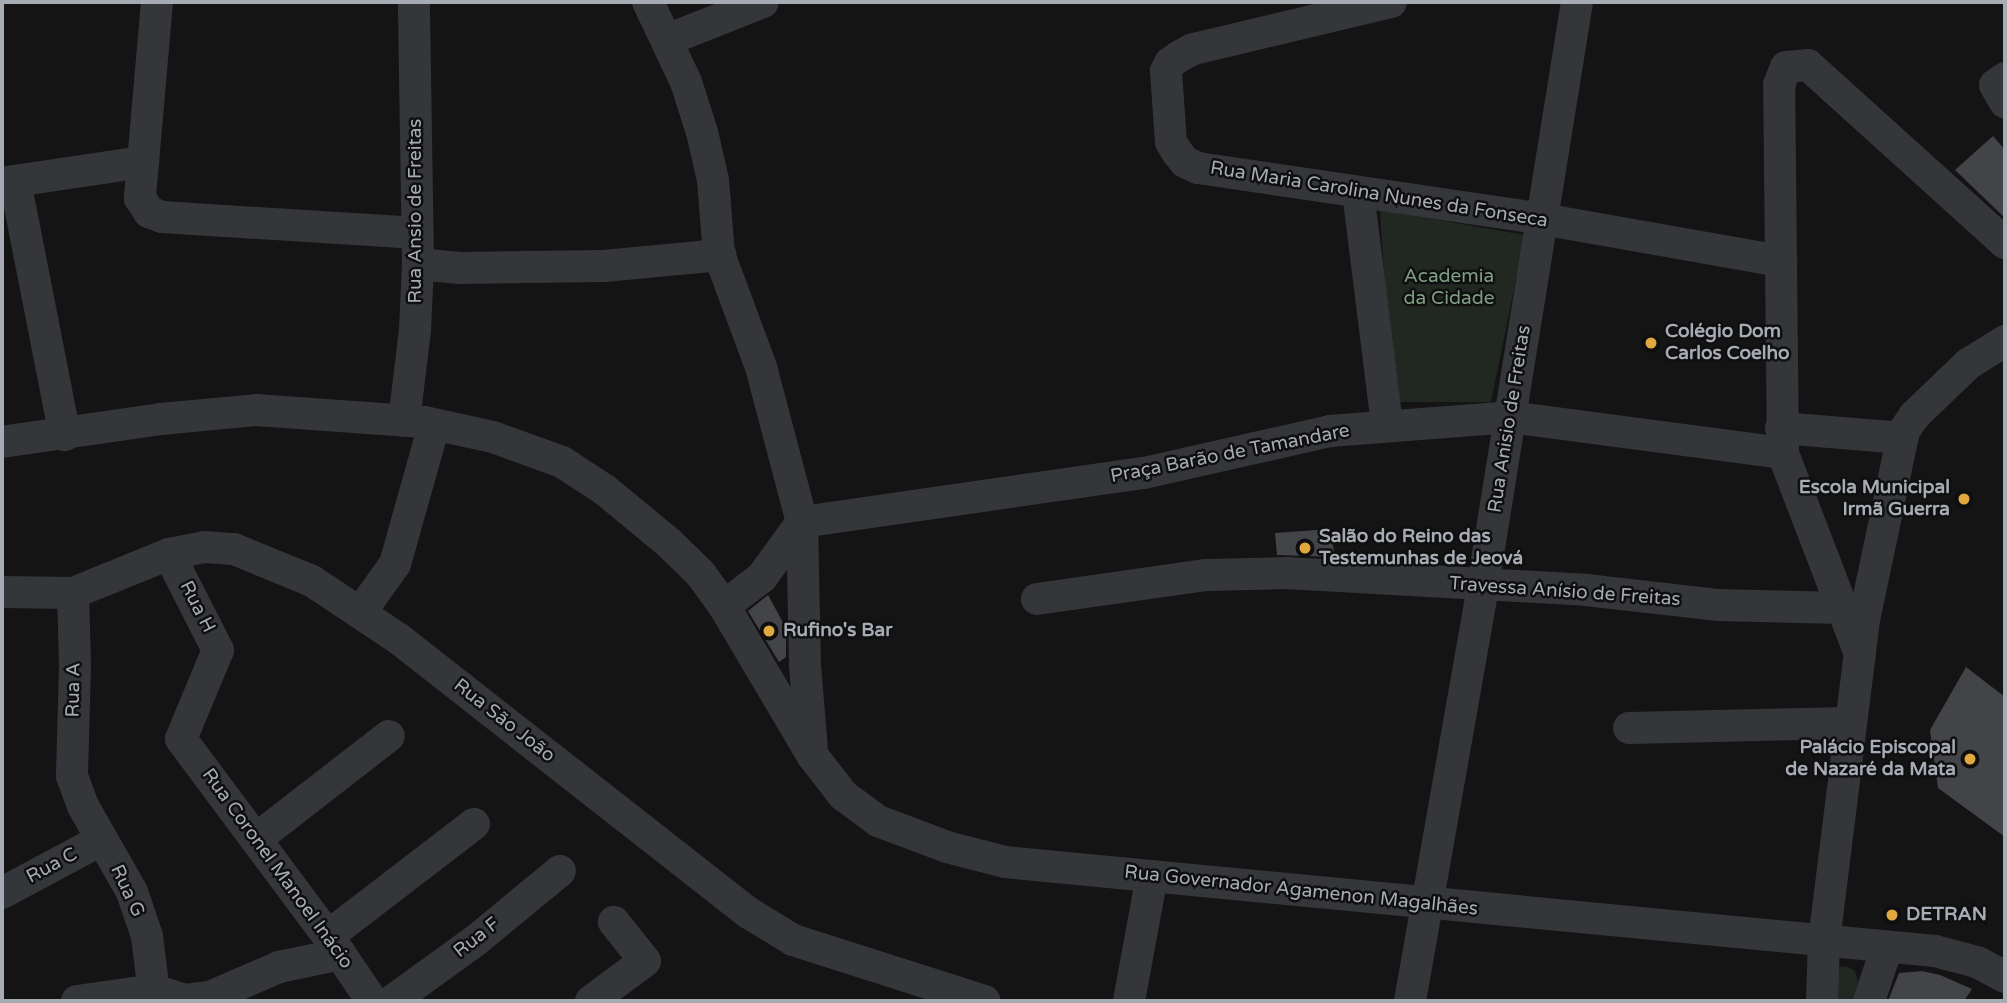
<!DOCTYPE html>
<meta charset="utf-8">
<style>
body{margin:0}
#map{position:relative;width:2007px;height:1003px;overflow:hidden;background:#141415;font-family:"Varela Round",sans-serif}
div>[style]{position:absolute}
.green>*{inset:0;background:#202821}
.building>*{inset:0;background:#434448}
.minor>*{height:32px;margin:-16px;padding:0 16px;transform-origin:16px;border-radius:16px;background:#35363a}
.dots>*{width:19px;height:19px;translate:-50% -50%;box-sizing:border-box;border:4px solid #0f0f10;border-radius:50%}
span{translate:-50% -50%;white-space:nowrap;text-align:center;line-height:1.15;-webkit-text-stroke:5px #0f0f10;paint-order:stroke}
.street-label{font-size:19px;color:#a7abb4}
.park-label{font-size:19px;color:#7f9e81}
.poi-label{font-size:19px;color:#a7abb4;font-weight:700}
.left{translate:0 -50%;text-align:left}
.right{translate:-100% -50%;text-align:right}
.frame{position:absolute;inset:0;border:4px solid #a7abb4;pointer-events:none}
</style>
<div id="map">
<div class="green">
<i style="clip-path:polygon(1380px 210px,1525px 235px,1491px 402px,1400px 402px,1386px 306px)"></i>
<i style="clip-path:polygon(1846px 966px,1855px 971px,1858px 983px,1853px 1001px,1830px 1001px,1839px 967px)"></i>
</div>
<div class="building">
<i style="clip-path:polygon(1993px 136px,2005px 150px,2005px 218px,1955px 170px)"></i>
<i style="clip-path:polygon(1330px 529px,1335px 557px,1277px 555px,1275px 533px)"></i>
<i style="clip-path:polygon(768px 595px,786px 628px,786px 657px,779px 662px,748px 611px)"></i>
<i style="clip-path:polygon(1966px 667px,2005px 697px,2005px 837px,1938px 788px,1930px 730px)"></i>
<i style="clip-path:polygon(1922px 971px,1940px 975px,1972px 989px,1964px 1001px,1888px 1001px,1899px 973px)"></i>
</div>
<div class="minor">
<i style="left:157px;top:2px;width:197px;rotate:95deg"></i>
<i style="left:140px;top:198px;width:17px;rotate:57deg"></i>
<i style="left:149px;top:212px;width:14px;rotate:21deg"></i>
<i style="left:162px;top:217px;width:256px;rotate:3.6deg"></i>
<i style="left:648px;top:2px;width:89px;rotate:64.6deg"></i>
<i style="left:686px;top:82px;width:52px;rotate:72.3deg"></i>
<i style="left:702px;top:132px;width:49px;rotate:77.1deg"></i>
<i style="left:713px;top:180px;width:74px;rotate:85.4deg"></i>
<i style="left:719px;top:254px;width:121px;rotate:69.6deg"></i>
<i style="left:761px;top:367px;width:160px;rotate:75.2deg"></i>
<i style="left:802px;top:522px;width:143px;rotate:88.8deg"></i>
<i style="left:805px;top:665px;width:85px;rotate:85.3deg"></i>
<i style="left:1391px;top:2px;width:204px;rotate:166.6deg"></i>
<i style="left:1193px;top:49px;width:15px;rotate:152deg"></i>
<i style="left:1180px;top:56px;width:12px;rotate:145deg"></i>
<i style="left:1170px;top:63px;width:9px;rotate:117deg"></i>
<i style="left:1166px;top:71px;width:71px;rotate:86deg"></i>
<i style="left:1171px;top:142px;width:12px;rotate:59deg"></i>
<i style="left:1177px;top:152px;width:13px;rotate:51deg"></i>
<i style="left:1185px;top:162px;width:14px;rotate:25deg"></i>
<i style="left:1198px;top:168px;width:348px;rotate:8.4deg"></i>
<i style="left:1542px;top:219px;width:243px;rotate:10deg"></i>
<i style="left:667px;top:40px;width:103px;rotate:-21.6deg"></i>
<i style="left:2005px;top:78px;width:12px;rotate:145deg"></i>
<i style="left:1995px;top:85px;width:20px;rotate:60deg"></i>
<i style="left:15px;top:181px;width:259px;rotate:78.9deg"></i>
<i style="left:2px;top:183px;width:143px;rotate:-8.5deg"></i>
<i style="left:1358px;top:192px;width:236px;rotate:82.9deg"></i>
<i style="left:418px;top:264px;width:42px;rotate:5.4deg"></i>
<i style="left:460px;top:268px;width:144px;rotate:-0.8deg"></i>
<i style="left:604px;top:266px;width:117px;rotate:-5.4deg"></i>
<i style="left:404px;top:421px;width:92px;rotate:-83.1deg"></i>
<i style="left:415px;top:330px;width:66px;rotate:-87.4deg"></i>
<i style="left:418px;top:264px;width:262px;rotate:-90.9deg"></i>
<i style="left:1781px;top:428px;width:122px;rotate:4.7deg"></i>
<i style="left:2px;top:442px;width:161px;rotate:-8.2deg"></i>
<i style="left:161px;top:419px;width:95px;rotate:-5.4deg"></i>
<i style="left:256px;top:410px;width:168px;rotate:4.1deg"></i>
<i style="left:424px;top:422px;width:71px;rotate:12.3deg"></i>
<i style="left:493px;top:437px;width:73px;rotate:19.9deg"></i>
<i style="left:562px;top:462px;width:51px;rotate:33.1deg"></i>
<i style="left:605px;top:490px;width:83px;rotate:39.6deg"></i>
<i style="left:669px;top:543px;width:43px;rotate:44.1deg"></i>
<i style="left:700px;top:573px;width:41px;rotate:54deg"></i>
<i style="left:724px;top:606px;width:173px;rotate:59.4deg"></i>
<i style="left:812px;top:755px;width:51px;rotate:52.2deg"></i>
<i style="left:843px;top:795px;width:44px;rotate:36.6deg"></i>
<i style="left:878px;top:821px;width:74px;rotate:20.6deg"></i>
<i style="left:947px;top:847px;width:60px;rotate:14.5deg"></i>
<i style="left:1005px;top:862px;width:934px;rotate:5.47deg"></i>
<i style="left:1935px;top:951px;width:43px;rotate:14.7deg"></i>
<i style="left:1977px;top:962px;width:32px;rotate:28deg"></i>
<i style="left:169px;top:554px;width:108px;rotate:63deg"></i>
<i style="left:218px;top:650px;width:96px;rotate:112.6deg"></i>
<i style="left:181px;top:739px;width:246px;rotate:53.3deg"></i>
<i style="left:328px;top:936px;width:78px;rotate:55.9deg"></i>
<i style="left:2px;top:592px;width:71px;rotate:0.8deg"></i>
<i style="left:73px;top:593px;width:104px;rotate:-22.1deg"></i>
<i style="left:169px;top:554px;width:36px;rotate:-11deg"></i>
<i style="left:204px;top:547px;width:30px;rotate:4deg"></i>
<i style="left:234px;top:549px;width:84px;rotate:22.3deg"></i>
<i style="left:312px;top:581px;width:105px;rotate:33.7deg"></i>
<i style="left:399px;top:639px;width:444px;rotate:38.1deg"></i>
<i style="left:749px;top:913px;width:52px;rotate:31.5deg"></i>
<i style="left:793px;top:940px;width:201px;rotate:17.7deg"></i>
<i style="left:73px;top:593px;width:73px;rotate:88.4deg"></i>
<i style="left:75px;top:666px;width:110px;rotate:91.6deg"></i>
<i style="left:72px;top:776px;width:32px;rotate:70deg"></i>
<i style="left:83px;top:806px;width:99px;rotate:60.3deg"></i>
<i style="left:132px;top:892px;width:46px;rotate:71.2deg"></i>
<i style="left:147px;top:936px;width:65px;rotate:83deg"></i>
<i style="left:1037px;top:599px;width:171px;rotate:-8.1deg"></i>
<i style="left:1206px;top:575px;width:80px;rotate:-1.4deg"></i>
<i style="left:1286px;top:573px;width:300px;rotate:3.2deg"></i>
<i style="left:1586px;top:590px;width:132px;rotate:6.5deg"></i>
<i style="left:1717px;top:605px;width:126px;rotate:1.4deg"></i>
<i style="left:724px;top:606px;width:48px;rotate:-37.3deg"></i>
<i style="left:762px;top:577px;width:68px;rotate:-54deg"></i>
<i style="left:802px;top:522px;width:345px;rotate:-8.2deg"></i>
<i style="left:1144px;top:473px;width:191px;rotate:-12.7deg"></i>
<i style="left:1330px;top:431px;width:181px;rotate:-4.4deg"></i>
<i style="left:1510px;top:417px;width:275px;rotate:7.5deg"></i>
<i style="left:360px;top:613px;width:60px;rotate:-54.5deg"></i>
<i style="left:395px;top:564px;width:144px;rotate:-74.3deg"></i>
<i style="left:1860px;top:654px;width:215px;rotate:-111deg"></i>
<i style="left:1783px;top:453px;width:368px;rotate:-90.6deg"></i>
<i style="left:1779px;top:85px;width:19px;rotate:-69deg"></i>
<i style="left:1786px;top:67px;width:22px;rotate:-5deg"></i>
<i style="left:1808px;top:65px;width:266px;rotate:42.1deg"></i>
<i style="left:1629px;top:728px;width:222px;rotate:-1.3deg"></i>
<i style="left:256px;top:839px;width:168px;rotate:-37.8deg"></i>
<i style="left:2px;top:893px;width:112px;rotate:-28.2deg"></i>
<i style="left:328px;top:936px;width:184px;rotate:-37.5deg"></i>
<i style="left:77px;top:1001px;width:78px;rotate:-8.1deg"></i>
<i style="left:154px;top:990px;width:33px;rotate:18deg"></i>
<i style="left:185px;top:1000px;width:25px;rotate:-7deg"></i>
<i style="left:210px;top:997px;width:75px;rotate:-23.5deg"></i>
<i style="left:279px;top:967px;width:63px;rotate:-11.8deg"></i>
<i style="left:392px;top:1001px;width:102px;rotate:-35.9deg"></i>
<i style="left:475px;top:941px;width:110px;rotate:-39.5deg"></i>
<i style="left:591px;top:1001px;width:67px;rotate:-36.5deg"></i>
<i style="left:645px;top:961px;width:50px;rotate:-128.5deg"></i>
<i style="left:1129px;top:1001px;width:127px;rotate:-79.6deg"></i>
<i style="left:1410px;top:1001px;width:422px;rotate:-80deg"></i>
<i style="left:1483px;top:585px;width:591px;rotate:-80.84deg"></i>
<i style="left:1822px;top:1001px;width:60px;rotate:-88.1deg"></i>
<i style="left:1824px;top:941px;width:323px;rotate:-82.9deg"></i>
<i style="left:1864px;top:620px;width:193px;rotate:-78.1deg"></i>
<i style="left:1904px;top:431px;width:18px;rotate:-56deg"></i>
<i style="left:1914px;top:416px;width:75px;rotate:-43.9deg"></i>
<i style="left:1968px;top:364px;width:44px;rotate:-31.9deg"></i>
<i style="left:1869px;top:1001px;width:57px;rotate:-71.6deg"></i>
</div>
<div class="dots">
<i style="left:1651px;top:343px;background:#e1a840"></i>
<i style="left:1964px;top:499px;background:#e1a840"></i>
<i style="left:1305px;top:548px;background:#e1a840"></i>
<i style="left:769px;top:631px;background:#e1a840"></i>
<i style="left:1970px;top:759px;background:#e1a840"></i>
<i style="left:1892px;top:915px;background:#e1a840"></i>
</div>
<div class="street-label">
<span style="left:1379px;top:195px;rotate:9deg">Rua Maria Carolina Nunes da Fonseca</span>
<span style="left:416px;top:211px;rotate:-90deg">Rua Ansio de Freitas</span>
<span style="left:1510px;top:419px;rotate:-81deg">Rua Anisio de Freitas</span>
<span style="left:1230px;top:454px;rotate:-11deg">Praça Barão de Tamandare</span>
<span style="left:1565px;top:592px;rotate:4deg">Travessa Anísio de Freitas</span>
<span style="left:197px;top:607px;rotate:63deg">Rua H</span>
<span style="left:74px;top:690px;rotate:-89deg">Rua A</span>
<span style="left:504px;top:721px;rotate:38deg">Rua São João</span>
<span style="left:52px;top:866px;rotate:-28deg">Rua C</span>
<span style="left:277px;top:869px;rotate:54deg">Rua Coronel Manoel Inácio</span>
<span style="left:127px;top:891px;rotate:65deg">Rua G</span>
<span style="left:1301px;top:891px;rotate:6deg">Rua Governador Agamenon Magalhães</span>
<span style="left:477px;top:938px;rotate:-38deg">Rua F</span>
</div>
<div class="park-label">
<span style="left:1449px;top:288px">Academia<br>da Cidade</span>
</div>
<div class="poi-label">
<span class="left" style="left:1665px;top:343px">Colégio Dom<br>Carlos Coelho</span>
<span class="right" style="left:1950px;top:499px">Escola Municipal<br>Irmã Guerra</span>
<span class="left" style="left:1319px;top:548px">Salão do Reino das<br>Testemunhas de Jeová</span>
<span class="left" style="left:783px;top:631px">Rufino's Bar</span>
<span class="right" style="left:1956px;top:759px">Palácio Episcopal<br>de Nazaré da Mata</span>
<span class="left" style="left:1906px;top:915px">DETRAN</span>
</div>
<div class="frame"></div>
</div>
